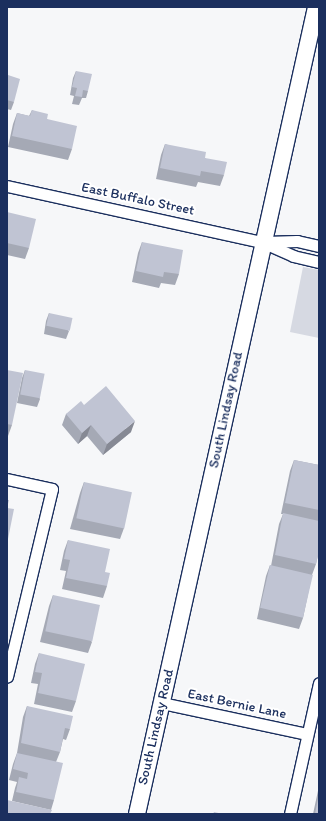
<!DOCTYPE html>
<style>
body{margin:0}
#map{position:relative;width:326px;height:821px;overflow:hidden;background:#f6f7f9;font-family:Itim,sans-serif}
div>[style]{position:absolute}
.green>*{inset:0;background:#d6d9e2}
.roads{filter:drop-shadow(1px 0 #1b2f5e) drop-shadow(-1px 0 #1b2f5e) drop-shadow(0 1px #1b2f5e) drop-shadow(0 -1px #1b2f5e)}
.minor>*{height:11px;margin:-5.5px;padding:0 5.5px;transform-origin:5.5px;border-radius:5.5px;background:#fff}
.secondary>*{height:16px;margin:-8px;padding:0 8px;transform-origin:8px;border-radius:8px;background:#fff}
.wall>*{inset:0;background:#a5a9b5}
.shaded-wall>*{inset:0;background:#868994}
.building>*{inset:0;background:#c0c4d3;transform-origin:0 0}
span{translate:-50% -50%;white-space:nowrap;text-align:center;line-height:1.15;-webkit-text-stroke:4px #fff;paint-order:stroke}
.street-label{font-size:14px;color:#1b2f5e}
.frame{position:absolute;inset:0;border:8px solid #1b2f5e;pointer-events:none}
</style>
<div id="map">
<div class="green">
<i style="clip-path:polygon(303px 267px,319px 270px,319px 338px,290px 332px)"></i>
</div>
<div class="roads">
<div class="minor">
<i style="left:7px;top:186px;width:261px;rotate:12.4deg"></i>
<i style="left:262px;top:242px;width:34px;rotate:24deg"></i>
<i style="left:293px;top:256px;width:27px;rotate:13deg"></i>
<i style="left:265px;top:242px;width:32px;rotate:-2deg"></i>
<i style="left:297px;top:241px;width:23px;rotate:13deg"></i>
<i style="left:7px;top:479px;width:46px;rotate:12.5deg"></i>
<i style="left:52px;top:489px;width:193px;rotate:103.5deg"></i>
<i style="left:162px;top:703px;width:148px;rotate:12.1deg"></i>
<i style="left:290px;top:814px;width:134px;rotate:-77.5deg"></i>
</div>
<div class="secondary">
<i style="left:137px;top:814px;width:827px;rotate:-77.49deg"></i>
</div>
</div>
<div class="wall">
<i style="clip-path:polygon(76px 71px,88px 91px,86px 98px,82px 98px,79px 105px,72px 104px,74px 96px,70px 95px,73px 78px)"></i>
<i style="clip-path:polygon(7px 78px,14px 102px,11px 110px,7px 109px)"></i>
<i style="clip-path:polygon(32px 110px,47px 119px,72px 149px,68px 160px,8px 147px,13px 124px,17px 113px,29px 116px)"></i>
<i style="clip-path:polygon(165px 144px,205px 158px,224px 175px,220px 186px,198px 182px,196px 187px,156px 179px,161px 155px)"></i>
<i style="clip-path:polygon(7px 212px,29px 248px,25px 259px,7px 255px)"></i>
<i style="clip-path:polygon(142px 242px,179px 274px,175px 285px,161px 283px,159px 288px,132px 282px,138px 253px)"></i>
<i style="clip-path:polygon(49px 313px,69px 331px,66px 339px,44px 334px,46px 321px)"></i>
<i style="clip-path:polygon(7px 370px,12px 425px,8px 436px,7px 436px)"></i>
<i style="clip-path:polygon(25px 370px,40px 399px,37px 407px,17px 403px,22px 378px)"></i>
<i style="clip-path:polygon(84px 405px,131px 432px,103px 455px,87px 436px,78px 444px,62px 425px,66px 414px)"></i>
<i style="clip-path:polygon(294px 460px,319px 465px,319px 551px,316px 564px,312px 575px,303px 618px,299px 629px,257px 619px,266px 576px,270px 565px,271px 566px,279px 524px,283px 514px,281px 514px,290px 471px)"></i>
<i style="clip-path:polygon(84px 482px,124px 528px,120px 539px,70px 529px,80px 493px)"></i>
<i style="clip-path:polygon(68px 540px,105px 572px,107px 586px,103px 598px,62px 589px,66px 571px,60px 570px,64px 551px)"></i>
<i style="clip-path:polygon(53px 595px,92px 642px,88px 653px,40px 642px,49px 606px)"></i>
<i style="clip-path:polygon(39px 653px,76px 701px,72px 712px,34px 704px,38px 684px,31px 683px,35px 664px)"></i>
<i style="clip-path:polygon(27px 706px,70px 729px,66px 740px,63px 739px,60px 752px,56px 762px,54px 800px,51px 810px,12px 801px,15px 788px,17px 782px,9px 780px,13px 764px,17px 753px,23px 717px)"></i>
<i style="clip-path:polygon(319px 785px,319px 814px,313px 814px,319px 786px)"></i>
</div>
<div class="shaded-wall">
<i style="clip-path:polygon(135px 421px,131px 432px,103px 455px,107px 444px)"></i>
<i style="clip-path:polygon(91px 425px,87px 436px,78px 444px,82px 433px)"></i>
</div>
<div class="building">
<i style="clip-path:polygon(76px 71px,92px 74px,88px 91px,83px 90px,82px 97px,75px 96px,77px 88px,72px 87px)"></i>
<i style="clip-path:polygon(8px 75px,20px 79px,14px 102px,7px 100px,7px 79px)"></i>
<i style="clip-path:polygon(32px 110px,48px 114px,47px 119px,77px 126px,72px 149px,12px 136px,17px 113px,30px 116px)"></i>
<i style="clip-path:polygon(165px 144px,206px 152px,205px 158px,227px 162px,224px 175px,201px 171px,200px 176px,160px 168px)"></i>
<i style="clip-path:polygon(7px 212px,36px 219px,29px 248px,7px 243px)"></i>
<i style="clip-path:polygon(142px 242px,183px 250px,179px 274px,164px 272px,163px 277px,136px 271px)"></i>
<i style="left:49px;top:313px;width:24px;height:13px;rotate:12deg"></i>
<i style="clip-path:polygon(7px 370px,23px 373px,12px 425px,7px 424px)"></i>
<i style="left:25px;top:370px;width:20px;height:25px;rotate:11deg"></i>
<i style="clip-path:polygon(106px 386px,135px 421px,107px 444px,91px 425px,82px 433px,66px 414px,81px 401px,84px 405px)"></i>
<i style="clip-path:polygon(294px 460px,319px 465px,319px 510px,285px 503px)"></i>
<i style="left:84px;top:482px;width:49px;height:37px;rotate:12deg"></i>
<i style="clip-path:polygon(7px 500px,9px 500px,7px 508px,14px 509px,7px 544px)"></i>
<i style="clip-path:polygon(283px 513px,319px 521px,319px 551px,316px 564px,275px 555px)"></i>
<i style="clip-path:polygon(68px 540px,110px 549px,105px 572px,110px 573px,107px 586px,66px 578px,70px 560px,64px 559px)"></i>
<i style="left:270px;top:565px;width:44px;height:44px;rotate:13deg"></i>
<i style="left:53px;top:595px;width:48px;height:37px;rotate:12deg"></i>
<i style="clip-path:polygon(39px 653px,85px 664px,76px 701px,38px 693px,42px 673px,35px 672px)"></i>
<i style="clip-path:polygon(27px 706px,73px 716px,70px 729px,65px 728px,60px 752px,21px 743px)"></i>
<i style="clip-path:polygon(17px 753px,63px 763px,54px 800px,16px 792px,19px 777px,27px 779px,28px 773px,13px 769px)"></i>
<i style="clip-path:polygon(319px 793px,319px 814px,315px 814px)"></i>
<i style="clip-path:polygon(7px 800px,52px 810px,50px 814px,7px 814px)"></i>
<i style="clip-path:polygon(214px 812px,223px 814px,213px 814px)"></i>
</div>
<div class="street-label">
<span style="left:138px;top:199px;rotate:12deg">East Buffalo Street</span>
<span style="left:226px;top:410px;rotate:-78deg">South Lindsay Road</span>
<span style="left:237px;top:704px;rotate:12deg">East Bernie Lane</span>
<span style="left:156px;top:727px;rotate:-77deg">South Lindsay Road</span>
</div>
<div class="frame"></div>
</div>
